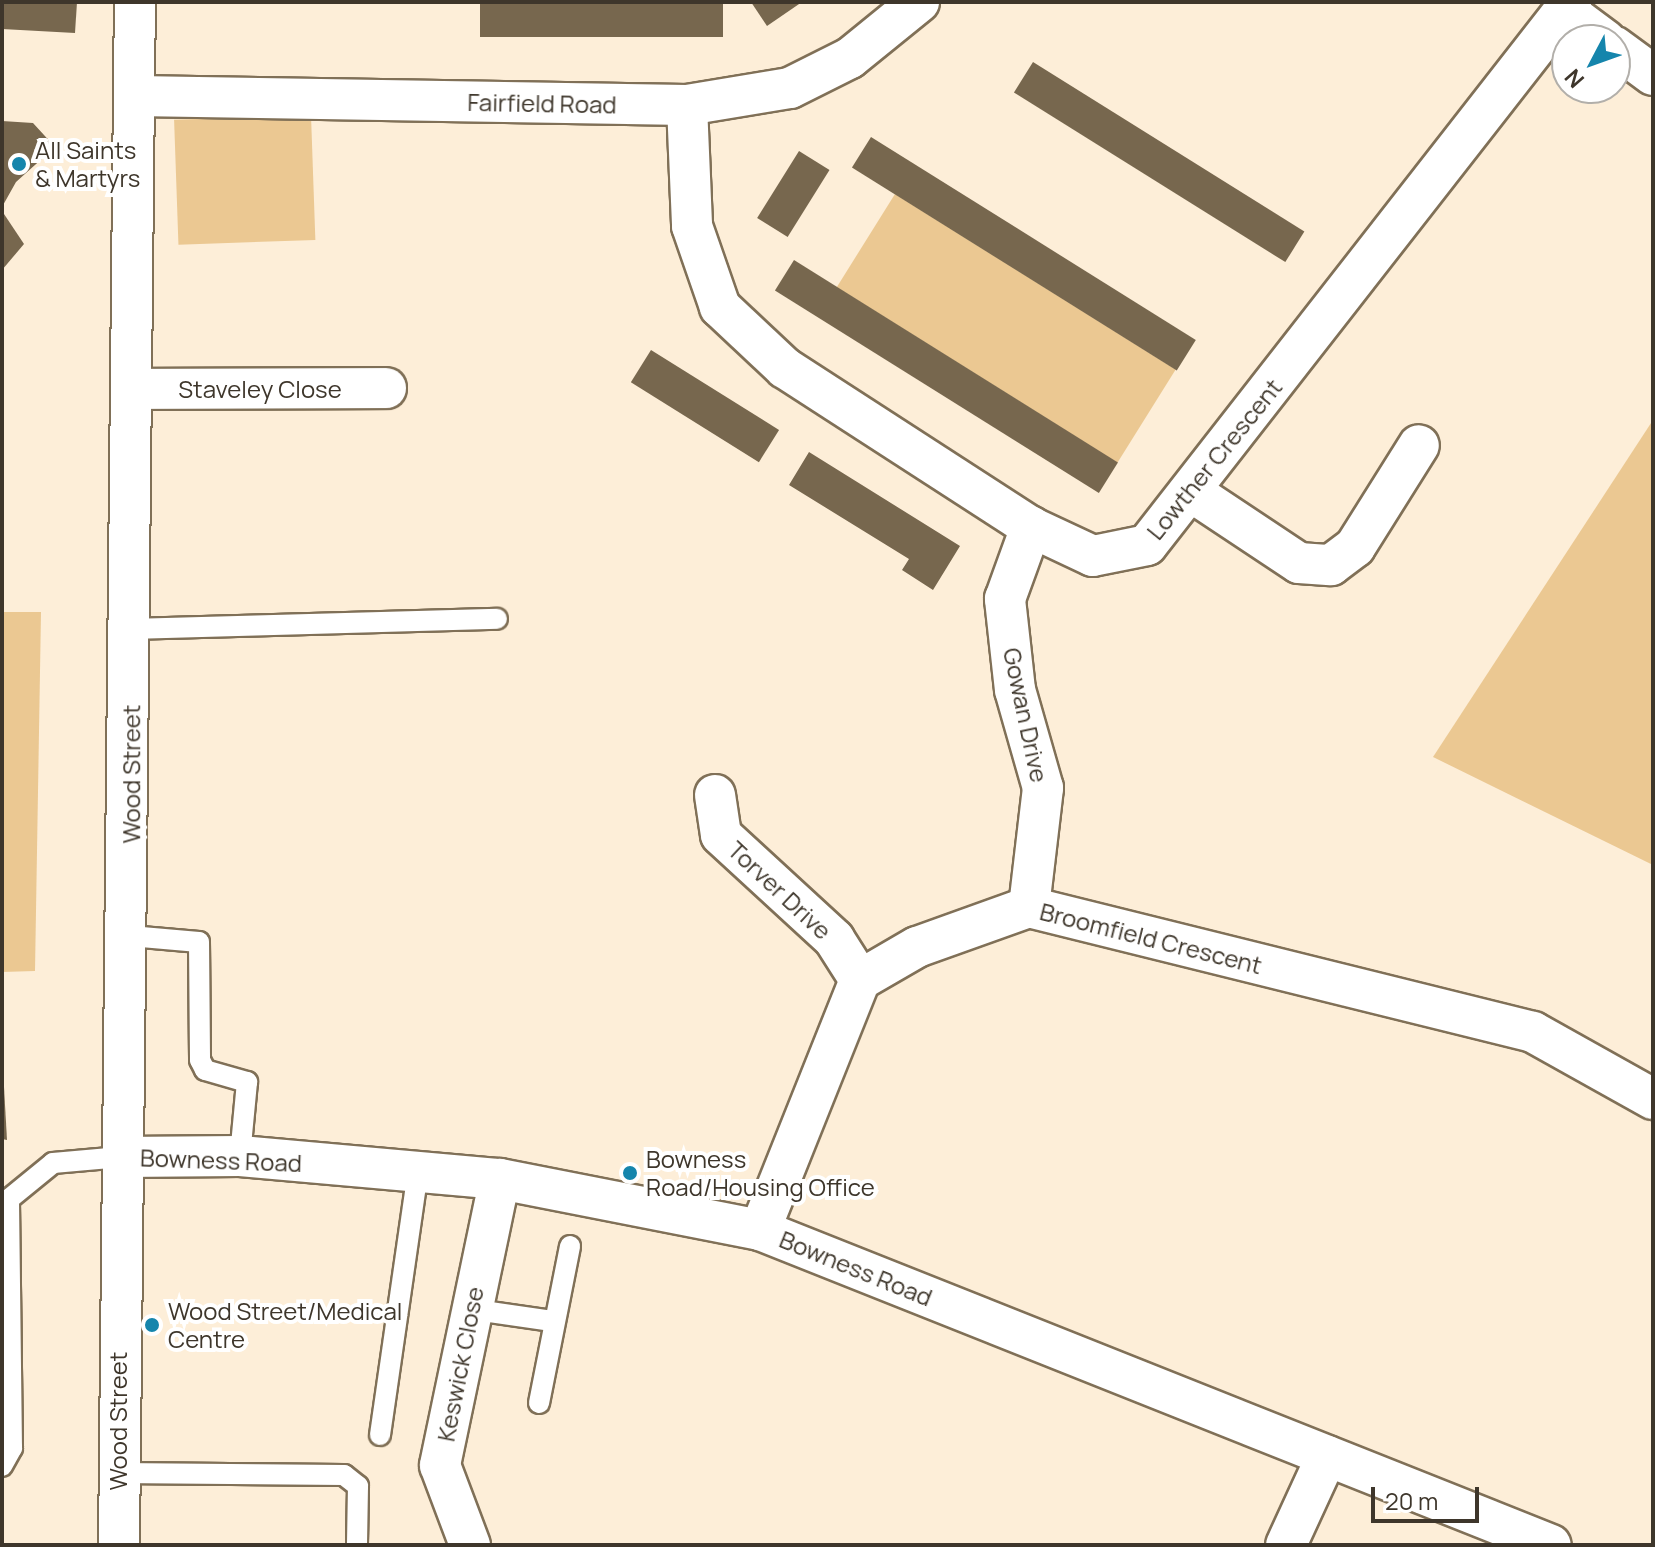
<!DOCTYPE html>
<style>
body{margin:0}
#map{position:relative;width:1655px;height:1547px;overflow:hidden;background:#fdeed8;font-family:Manrope,sans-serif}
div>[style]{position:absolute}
.green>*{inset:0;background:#ebc892;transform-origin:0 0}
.building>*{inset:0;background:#77674e;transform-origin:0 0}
.roads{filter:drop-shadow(2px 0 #807057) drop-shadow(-2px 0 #807057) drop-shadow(0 2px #807057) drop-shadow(0 -2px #807057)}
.lane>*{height:20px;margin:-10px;padding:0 10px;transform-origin:10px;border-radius:10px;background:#fff}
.street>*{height:40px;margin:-20px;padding:0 20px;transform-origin:20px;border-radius:20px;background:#fff}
.dots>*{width:22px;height:22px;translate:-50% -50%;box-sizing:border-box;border:4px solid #fff;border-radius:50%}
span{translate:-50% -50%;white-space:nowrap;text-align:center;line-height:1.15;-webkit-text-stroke:8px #fff;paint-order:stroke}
.street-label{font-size:24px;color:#3e362b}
.poi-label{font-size:24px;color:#3e362b}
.left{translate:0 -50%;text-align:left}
.frame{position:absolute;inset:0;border:4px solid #3e362b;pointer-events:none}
.north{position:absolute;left:1551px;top:24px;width:80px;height:80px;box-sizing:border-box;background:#fff;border:2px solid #b2afaa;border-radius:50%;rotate:229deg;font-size:22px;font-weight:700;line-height:32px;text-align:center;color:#3e362b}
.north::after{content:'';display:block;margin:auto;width:28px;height:36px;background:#1585ac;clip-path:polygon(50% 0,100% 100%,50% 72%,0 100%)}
.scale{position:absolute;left:1371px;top:1487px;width:108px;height:36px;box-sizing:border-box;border:4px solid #3e362b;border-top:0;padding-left:10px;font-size:24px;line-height:28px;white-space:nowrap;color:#3e362b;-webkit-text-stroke:6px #fff;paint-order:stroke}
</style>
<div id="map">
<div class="green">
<i style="left:311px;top:115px;width:125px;height:137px;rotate:88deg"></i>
<i style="left:895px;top:194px;width:331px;height:110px;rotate:32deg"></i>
<i style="clip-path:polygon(1653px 420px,1653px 865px,1433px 757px)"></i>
<i style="clip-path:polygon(2px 612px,41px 612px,35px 971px,2px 972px)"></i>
</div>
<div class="building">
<i style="clip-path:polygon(2px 2px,77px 2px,75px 33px,2px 29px)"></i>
<i style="left:480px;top:2px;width:243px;height:35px"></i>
<i style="clip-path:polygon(751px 2px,802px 2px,767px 26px)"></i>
<i style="left:1033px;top:62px;width:320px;height:36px;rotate:32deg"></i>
<i style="clip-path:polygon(2px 121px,33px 123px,55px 147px,16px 182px,2px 207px)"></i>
<i style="left:871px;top:137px;width:383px;height:36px;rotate:32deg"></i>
<i style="left:799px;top:151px;width:36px;height:79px;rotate:32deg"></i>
<i style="clip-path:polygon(2px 211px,24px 244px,2px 270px)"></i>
<i style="left:794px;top:260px;width:382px;height:36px;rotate:32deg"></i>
<i style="left:651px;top:350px;width:151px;height:38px;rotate:32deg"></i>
<i style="clip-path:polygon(809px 452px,960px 546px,933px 590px,902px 570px,909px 559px,789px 485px)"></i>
<i style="clip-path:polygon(2px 1087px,4px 1087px,7px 1140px,2px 1139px)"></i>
</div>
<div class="roads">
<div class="lane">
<i style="left:131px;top:629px;width:366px;rotate:-1.6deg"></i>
<i style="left:130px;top:936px;width:69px;rotate:5deg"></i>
<i style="left:199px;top:942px;width:118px;rotate:89.5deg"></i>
<i style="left:200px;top:1060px;width:11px;rotate:63deg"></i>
<i style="left:205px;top:1070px;width:44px;rotate:15.9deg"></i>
<i style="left:247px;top:1082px;width:74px;rotate:95.4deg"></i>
<i style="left:469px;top:1309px;width:84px;rotate:8.2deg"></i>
<i style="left:539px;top:1403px;width:160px;rotate:-78.8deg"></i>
<i style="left:380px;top:1435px;width:266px;rotate:-81.8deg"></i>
<i style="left:2px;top:1466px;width:21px;rotate:-61deg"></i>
<i style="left:12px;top:1448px;width:249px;rotate:-90.7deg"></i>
<i style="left:9px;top:1199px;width:57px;rotate:-39.3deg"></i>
<i style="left:53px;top:1163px;width:68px;rotate:-5deg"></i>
<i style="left:117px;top:1473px;width:227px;rotate:0.5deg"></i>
<i style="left:344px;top:1475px;width:18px;rotate:38deg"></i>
<i style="left:358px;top:1486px;width:59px;rotate:91deg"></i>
</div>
<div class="street">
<i style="left:1566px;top:11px;width:49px;rotate:36.6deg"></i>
<i style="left:1615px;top:47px;width:47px;rotate:36.4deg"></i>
<i style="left:136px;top:96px;width:551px;rotate:0.94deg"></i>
<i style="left:687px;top:105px;width:104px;rotate:-9.4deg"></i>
<i style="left:790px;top:88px;width:67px;rotate:-26.6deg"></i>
<i style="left:850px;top:58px;width:89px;rotate:-39.1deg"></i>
<i style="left:687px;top:105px;width:121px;rotate:87.6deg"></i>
<i style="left:692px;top:226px;width:86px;rotate:70.9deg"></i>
<i style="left:720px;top:307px;width:89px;rotate:43.2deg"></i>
<i style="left:785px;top:368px;width:293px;rotate:32.9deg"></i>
<i style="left:1031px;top:527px;width:68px;rotate:25.1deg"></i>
<i style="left:1093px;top:556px;width:55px;rotate:-11.5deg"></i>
<i style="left:1147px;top:545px;width:689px;rotate:-52.02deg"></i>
<i style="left:134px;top:389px;width:252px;rotate:-0.2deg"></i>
<i style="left:1192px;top:492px;width:128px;rotate:33.6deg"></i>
<i style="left:1299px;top:563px;width:32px;rotate:4deg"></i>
<i style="left:1331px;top:565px;width:30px;rotate:-37deg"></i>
<i style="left:1355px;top:547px;width:120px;rotate:-57.9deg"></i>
<i style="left:715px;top:795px;width:40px;rotate:81.5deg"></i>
<i style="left:721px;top:835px;width:154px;rotate:42.6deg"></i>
<i style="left:834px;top:939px;width:49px;rotate:57.6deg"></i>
<i style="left:1029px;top:907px;width:120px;rotate:-83.3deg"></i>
<i style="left:1043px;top:788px;width:102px;rotate:-105.9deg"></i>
<i style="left:1015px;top:690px;width:92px;rotate:-96.3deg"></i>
<i style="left:1005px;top:599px;width:77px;rotate:-70.1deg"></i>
<i style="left:121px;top:1157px;width:119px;rotate:-0.5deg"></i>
<i style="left:240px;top:1156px;width:261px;rotate:5.1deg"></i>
<i style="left:500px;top:1179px;width:265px;rotate:11.1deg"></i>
<i style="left:760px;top:1230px;width:851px;rotate:21.71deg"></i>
<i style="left:760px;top:1230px;width:269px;rotate:-68.2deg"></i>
<i style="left:860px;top:980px;width:66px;rotate:-30.1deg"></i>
<i style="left:917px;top:947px;width:119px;rotate:-19.7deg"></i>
<i style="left:1029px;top:907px;width:519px;rotate:13.93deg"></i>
<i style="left:1533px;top:1032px;width:137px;rotate:29.2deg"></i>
<i style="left:119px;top:1545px;width:1543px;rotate:-89.41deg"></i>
<i style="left:470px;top:1545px;width:85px;rotate:-110.6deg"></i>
<i style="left:440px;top:1465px;width:292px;rotate:-78.2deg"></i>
<i style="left:1286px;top:1545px;width:98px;rotate:-65.3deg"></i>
</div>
</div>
<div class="dots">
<i style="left:19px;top:164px;background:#1585ac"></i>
<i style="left:630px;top:1173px;background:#1585ac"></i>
<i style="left:152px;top:1325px;background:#1585ac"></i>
</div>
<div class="street-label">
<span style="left:542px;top:103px;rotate:1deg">Fairfield Road</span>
<span style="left:260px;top:389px">Staveley Close</span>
<span style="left:1214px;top:459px;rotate:-51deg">Lowther Crescent</span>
<span style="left:1026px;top:715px;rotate:78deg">Gowan Drive</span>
<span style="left:131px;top:774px;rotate:-90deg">Wood Street</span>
<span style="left:780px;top:890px;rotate:43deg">Torver Drive</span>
<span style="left:1151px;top:938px;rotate:14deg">Broomfield Crescent</span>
<span style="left:221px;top:1160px;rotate:2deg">Bowness Road</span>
<span style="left:856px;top:1268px;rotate:22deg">Bowness Road</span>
<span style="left:460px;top:1364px;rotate:-79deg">Keswick Close</span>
<span style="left:118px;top:1421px;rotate:-90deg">Wood Street</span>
</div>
<div class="poi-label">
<span class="left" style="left:35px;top:164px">All Saints<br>&amp; Martyrs</span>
<span class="left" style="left:646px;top:1173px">Bowness<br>Road/Housing Office</span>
<span class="left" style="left:168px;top:1325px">Wood Street/Medical<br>Centre</span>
</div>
<div class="frame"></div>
<div class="north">N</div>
<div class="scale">20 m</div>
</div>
